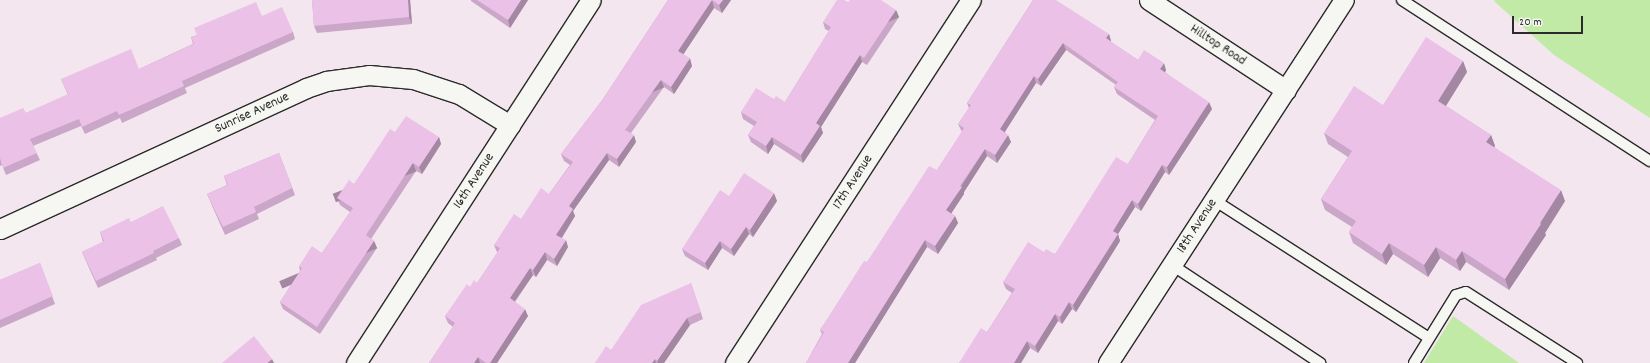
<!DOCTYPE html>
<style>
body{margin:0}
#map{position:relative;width:1650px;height:363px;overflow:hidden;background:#f3e6ef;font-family:Dekko,sans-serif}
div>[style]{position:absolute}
.green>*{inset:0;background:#c0eaa6}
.roads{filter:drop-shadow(1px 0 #2b2b2b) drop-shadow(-1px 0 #2b2b2b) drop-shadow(0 1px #2b2b2b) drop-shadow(0 -1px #2b2b2b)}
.service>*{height:10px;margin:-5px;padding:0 5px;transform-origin:5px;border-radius:5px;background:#f6f6f2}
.minor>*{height:19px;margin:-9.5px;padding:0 9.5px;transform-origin:9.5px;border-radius:9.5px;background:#f6f6f2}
.wall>*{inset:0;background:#caa6c8}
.shaded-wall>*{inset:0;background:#a487a2;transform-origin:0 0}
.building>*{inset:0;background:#ebc1e8}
span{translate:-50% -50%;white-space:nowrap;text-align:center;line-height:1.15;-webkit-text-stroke:4px #f6f6f2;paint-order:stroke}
.street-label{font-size:14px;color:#2b2b2b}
.scale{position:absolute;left:1512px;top:16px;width:71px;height:18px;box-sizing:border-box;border:2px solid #2b2b2b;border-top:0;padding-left:5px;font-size:12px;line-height:14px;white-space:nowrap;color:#2b2b2b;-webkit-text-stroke:3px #f6f6f2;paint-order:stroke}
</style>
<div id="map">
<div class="green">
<i style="clip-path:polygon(1495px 0,1650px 0,1650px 118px,1554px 55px,1494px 1px)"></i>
<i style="clip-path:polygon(1453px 316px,1519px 363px,1424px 363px)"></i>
</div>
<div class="roads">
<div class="service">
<i style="left:1402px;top:0;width:296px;rotate:33deg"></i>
<i style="left:1214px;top:200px;width:255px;rotate:32.7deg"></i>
<i style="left:1172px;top:265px;width:178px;rotate:33.5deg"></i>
<i style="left:1414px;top:363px;width:80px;rotate:-58.3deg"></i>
<i style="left:1456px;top:295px;width:10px;rotate:-17deg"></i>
<i style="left:1466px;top:292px;width:132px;rotate:32.6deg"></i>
</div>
<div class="minor">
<i style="left:1149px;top:0;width:164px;rotate:33.3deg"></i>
<i style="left:0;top:229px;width:337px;rotate:-24.7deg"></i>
<i style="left:306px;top:88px;width:21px;rotate:-19deg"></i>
<i style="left:326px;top:81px;width:43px;rotate:-7.9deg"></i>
<i style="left:369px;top:75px;width:44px;rotate:5.2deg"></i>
<i style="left:413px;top:79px;width:48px;rotate:18.1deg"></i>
<i style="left:459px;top:94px;width:60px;rotate:31.3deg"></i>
<i style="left:356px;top:363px;width:432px;rotate:-57.1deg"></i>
<i style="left:735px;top:363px;width:433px;rotate:-57deg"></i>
<i style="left:1108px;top:363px;width:433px;rotate:-57deg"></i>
</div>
</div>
<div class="wall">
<i style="clip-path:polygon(312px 0,410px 0,412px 24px,317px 33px,314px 26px)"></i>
<i style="clip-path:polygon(471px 0,528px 0,510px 28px,471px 1px)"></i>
<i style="clip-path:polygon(668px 0,731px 0,722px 13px,714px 8px,683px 54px,692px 66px,674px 94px,664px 87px,631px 133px,636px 142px,619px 167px,609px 160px,573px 211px,575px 216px,562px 238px,568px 247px,557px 266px,547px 260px,536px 277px,533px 275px,515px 302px,528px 316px,497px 363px,429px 363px,453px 327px,448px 323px,445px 316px,470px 287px,477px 283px,498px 252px,497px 252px,494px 245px,521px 219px,549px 194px,570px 165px,564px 161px,561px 154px,603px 99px)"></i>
<i style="clip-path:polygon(1033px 0,1109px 34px,1111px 41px,1111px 42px,1138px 60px,1166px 70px,1165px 72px,1212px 109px,1169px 175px,1165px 172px,1141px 211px,1135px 207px,1118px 234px,1120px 241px,1076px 312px,1072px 309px,1062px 324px,1058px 321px,1038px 353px,1030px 348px,1021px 363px,959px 363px,987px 332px,1012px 293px,1006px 289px,1003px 282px,1044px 252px,1055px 254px,1128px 164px,1155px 120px,1117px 94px,1114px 87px,1116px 85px,1066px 50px,1041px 86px,1036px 83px,1005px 132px,1011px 142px,997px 163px,987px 156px,964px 192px,964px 194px,951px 213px,955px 216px,958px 223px,938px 254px,927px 247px,855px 363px,806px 363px,822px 334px,820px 330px,867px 262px,937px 170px,962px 132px,958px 124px,969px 108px,967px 103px)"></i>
<i style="clip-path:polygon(848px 2px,896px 10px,899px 17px,867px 65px,862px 62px,821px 127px,823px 133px,803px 163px,774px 144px,768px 154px,751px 142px,748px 135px,754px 126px,743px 119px,741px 112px,774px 99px,785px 102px,829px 31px,825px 29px,823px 22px)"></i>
<i style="clip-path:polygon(262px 16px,293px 32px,295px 39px,185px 88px,187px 93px,122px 123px,120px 118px,85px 134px,81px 126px,33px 146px,40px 160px,6px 175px,2px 165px,0 166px,0 118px,26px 113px,68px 95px,61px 79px,139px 69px,193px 44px,191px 37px)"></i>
<i style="clip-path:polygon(1463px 61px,1467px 72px,1446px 106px,1491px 135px,1495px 146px,1494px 147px,1565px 201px,1545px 233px,1546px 235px,1509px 290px,1466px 262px,1460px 271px,1440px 258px,1428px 277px,1393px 254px,1386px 265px,1353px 243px,1349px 232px,1352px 227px,1325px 210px,1321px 199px,1348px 157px,1328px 144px,1324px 133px,1383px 105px)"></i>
<i style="clip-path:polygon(395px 132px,439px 137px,441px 144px,422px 174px,416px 171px,371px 239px,374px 241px,377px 248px,320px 334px,283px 309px,280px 302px,300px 271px,299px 266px,322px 253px,350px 212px,340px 205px,337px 198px,354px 184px)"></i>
<i style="clip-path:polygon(279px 153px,295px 195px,257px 214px,259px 219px,225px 235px,210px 201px,207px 194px,227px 185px,224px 176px)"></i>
<i style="clip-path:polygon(729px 196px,777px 201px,753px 237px,749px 234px,734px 256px,722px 248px,708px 270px,685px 256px,682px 249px)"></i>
<i style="clip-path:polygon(131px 222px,179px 238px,182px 245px,156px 258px,157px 260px,98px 288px,85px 259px,82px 252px,103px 242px,100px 232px)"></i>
<i style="clip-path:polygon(40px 263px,55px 304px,0 328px,0 280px)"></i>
<i style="clip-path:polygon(691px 283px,703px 319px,690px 325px,664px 363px,595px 363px,611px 350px)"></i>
</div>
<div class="shaded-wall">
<i style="clip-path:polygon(408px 0,410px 0,412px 24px,409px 17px)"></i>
<i style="clip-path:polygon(521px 0,528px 0,510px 28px,508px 20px)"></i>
<i style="clip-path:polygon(712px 0,714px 8px,681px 58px,678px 51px)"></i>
<i style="clip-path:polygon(723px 0,731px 0,722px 13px,719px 5px)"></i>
<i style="left:896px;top:10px;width:8px;height:58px;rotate:67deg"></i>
<i style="clip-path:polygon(1109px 34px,1111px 41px,1108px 45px,1106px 38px)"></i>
<i style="clip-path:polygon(1063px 43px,1066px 50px,1041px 86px,1038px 79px)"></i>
<i style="clip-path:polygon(860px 55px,862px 62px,821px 127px,823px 133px,803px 163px,801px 155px,816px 123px)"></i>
<i style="clip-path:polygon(690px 58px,692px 66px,674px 94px,671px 87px)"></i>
<i style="clip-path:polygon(1463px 61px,1467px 72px,1442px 112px,1438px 101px)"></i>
<i style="clip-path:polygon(1164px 63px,1166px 70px,1163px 76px,1160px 69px)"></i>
<i style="clip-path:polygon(1034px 76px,1036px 83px,1002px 136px,1000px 129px)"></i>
<i style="left:661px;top:80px;width:8px;height:62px;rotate:67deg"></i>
<i style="clip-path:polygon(1209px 102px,1212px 109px,1169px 175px,1167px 167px)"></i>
<i style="clip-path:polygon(634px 135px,636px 142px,619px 167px,617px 159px)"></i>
<i style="clip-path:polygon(1008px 135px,1011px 142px,997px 163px,995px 155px)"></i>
<i style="clip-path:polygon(1491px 135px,1495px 146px,1490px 153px,1486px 142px)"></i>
<i style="clip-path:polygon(439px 137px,441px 144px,422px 174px,419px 167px)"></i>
<i style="clip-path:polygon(772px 137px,774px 144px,768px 154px,766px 146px)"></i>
<i style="clip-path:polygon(985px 149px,987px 156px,964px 192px,964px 194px,949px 217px,946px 210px)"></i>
<i style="clip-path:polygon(607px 153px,609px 160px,573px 211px,575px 216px,559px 242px,556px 235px,569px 206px)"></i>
<i style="left:413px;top:163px;width:9px;height:86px;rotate:69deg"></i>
<i style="clip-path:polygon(1162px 165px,1165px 172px,1141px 211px,1138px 204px)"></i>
<i style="clip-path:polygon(1561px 190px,1565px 201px,1545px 233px,1546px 235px,1509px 290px,1505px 279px)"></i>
<i style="clip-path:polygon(774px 193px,777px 201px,753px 237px,750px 230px)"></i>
<i style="clip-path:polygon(1132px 200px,1135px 207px,1118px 234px,1120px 241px,1076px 312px,1073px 305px,1113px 231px)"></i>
<i style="clip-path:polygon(955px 216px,958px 223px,938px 254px,935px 246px)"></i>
<i style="clip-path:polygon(746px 227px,749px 234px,734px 256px,731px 249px)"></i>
<i style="clip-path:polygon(566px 240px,568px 247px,557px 266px,554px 259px)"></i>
<i style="clip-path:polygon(925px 240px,927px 247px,855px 363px,848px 363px)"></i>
<i style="left:374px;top:241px;width:8px;height:103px;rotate:67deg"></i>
<i style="clip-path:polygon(720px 241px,722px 248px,708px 270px,705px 263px)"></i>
<i style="clip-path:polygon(1389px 243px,1393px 254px,1386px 265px,1382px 254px)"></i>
<i style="clip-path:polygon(1436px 247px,1440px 258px,1428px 277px,1424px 265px)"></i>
<i style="clip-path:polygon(1462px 251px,1466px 262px,1460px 271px,1456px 260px)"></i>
<i style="clip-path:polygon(545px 252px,547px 260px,536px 277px,533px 270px)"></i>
<i style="clip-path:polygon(530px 268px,533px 275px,512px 305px,510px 298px)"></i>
<i style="clip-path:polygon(1069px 302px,1072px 309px,1062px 324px,1060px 317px)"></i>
<i style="clip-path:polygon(525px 309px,528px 316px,497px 363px,490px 363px)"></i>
<i style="clip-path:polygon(1055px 314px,1058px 321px,1038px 353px,1035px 346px)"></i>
<i style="clip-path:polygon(687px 318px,690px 325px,664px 363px,658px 363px,657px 361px)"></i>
<i style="clip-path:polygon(1027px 341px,1030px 348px,1021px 363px,1014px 363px)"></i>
<i style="clip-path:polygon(478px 357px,480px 363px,474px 363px)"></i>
<i style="clip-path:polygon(272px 359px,274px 363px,267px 363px)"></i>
<i style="clip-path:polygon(655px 359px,656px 363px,652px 363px)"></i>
</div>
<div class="building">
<i style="clip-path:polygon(312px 0,408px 0,409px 17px,314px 26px)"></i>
<i style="clip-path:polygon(477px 0,521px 0,508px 20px)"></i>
<i style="clip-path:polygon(668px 0,723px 0,719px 5px,712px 0,678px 51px,690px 58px,671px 87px,661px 80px,625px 130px,634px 135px,617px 159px,607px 153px,569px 206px,573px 209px,556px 235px,566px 240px,554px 259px,545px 252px,533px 270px,530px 268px,510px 298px,525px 309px,490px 363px,486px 363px,478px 357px,474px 363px,429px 363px,455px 323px,445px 316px,467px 284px,470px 287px,474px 280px,477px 283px,500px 248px,494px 245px,514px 214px,521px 219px,541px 188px,549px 194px,573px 162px,561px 154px,603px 99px)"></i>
<i style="clip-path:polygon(837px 0,844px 0,848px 2px,850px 0,881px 0,896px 10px,864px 58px,860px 55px,816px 123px,820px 126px,801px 155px,772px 137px,766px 146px,748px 135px,757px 122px,741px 112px,756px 88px,774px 99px,776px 96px,785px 102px,831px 27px,823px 22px)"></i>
<i style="clip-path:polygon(1033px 0,1056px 0,1109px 34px,1106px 38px,1138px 60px,1144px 50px,1164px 63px,1160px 69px,1209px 102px,1167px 167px,1162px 165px,1138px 204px,1132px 200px,1113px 231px,1118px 234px,1073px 305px,1069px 302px,1060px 317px,1055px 314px,1035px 346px,1027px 341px,1014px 363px,959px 363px,981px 328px,987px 332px,1015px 289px,1003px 282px,1028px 242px,1044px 252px,1046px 249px,1055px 254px,1116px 157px,1128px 164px,1158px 116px,1114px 87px,1118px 82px,1063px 43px,1038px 79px,1034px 76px,1000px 129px,1008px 135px,995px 155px,985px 149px,960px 186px,962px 187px,946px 210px,955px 216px,935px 246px,925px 240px,848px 363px,806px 363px,824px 332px,820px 330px,864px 261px,867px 262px,929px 166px,937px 170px,964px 128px,958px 124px,971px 105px,967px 103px)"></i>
<i style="clip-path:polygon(256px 2px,262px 16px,282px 7px,293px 32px,182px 81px,184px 86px,119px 115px,117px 111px,82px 127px,79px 119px,30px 139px,37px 153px,3px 168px,0 158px,0 118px,23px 108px,26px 113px,68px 94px,61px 79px,131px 49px,139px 69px,194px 44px,191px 37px,197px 35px,194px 28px)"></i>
<i style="clip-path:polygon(1426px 37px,1463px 61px,1438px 101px,1491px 135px,1486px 142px,1561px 190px,1540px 223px,1541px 224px,1505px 279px,1462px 251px,1456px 260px,1436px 247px,1424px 265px,1389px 243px,1382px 254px,1349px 232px,1356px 221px,1321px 199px,1352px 151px,1324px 133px,1354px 86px,1383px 105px)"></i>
<i style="clip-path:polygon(406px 116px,439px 137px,419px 167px,413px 163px,366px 235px,374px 241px,317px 327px,280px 302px,302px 268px,299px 266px,312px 246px,322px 253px,353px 208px,337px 198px,349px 180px,354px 184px,390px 129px,395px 132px)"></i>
<i style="clip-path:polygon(279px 153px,292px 188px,254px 207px,256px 212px,223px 227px,207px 194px,228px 185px,224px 176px)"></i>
<i style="clip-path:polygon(744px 173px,774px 193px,750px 230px,746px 227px,731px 249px,720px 241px,705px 263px,682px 249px,720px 190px,729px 196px)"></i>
<i style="clip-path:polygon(163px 206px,179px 238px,153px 251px,154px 253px,96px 281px,82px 252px,104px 241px,100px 232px,129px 218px,131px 222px)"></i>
<i style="clip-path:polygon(40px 263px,53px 296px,0 320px,0 280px)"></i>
<i style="clip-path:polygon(691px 283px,701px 312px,687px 318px,657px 361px,655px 359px,652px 363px,595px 363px,606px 346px,611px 350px,641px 305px)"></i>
<i style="clip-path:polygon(254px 336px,272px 359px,267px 363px,222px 363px)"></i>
</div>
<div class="street-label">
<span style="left:1218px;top:45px;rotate:33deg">Hilltop Road</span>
<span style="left:252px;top:113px;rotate:-25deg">Sunrise Avenue</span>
<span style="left:474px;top:181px;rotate:-57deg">16th Avenue</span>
<span style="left:853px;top:182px;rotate:-57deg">17th Avenue</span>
<span style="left:1197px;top:226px;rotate:-57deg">18th Avenue</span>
</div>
<div class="scale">20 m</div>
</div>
